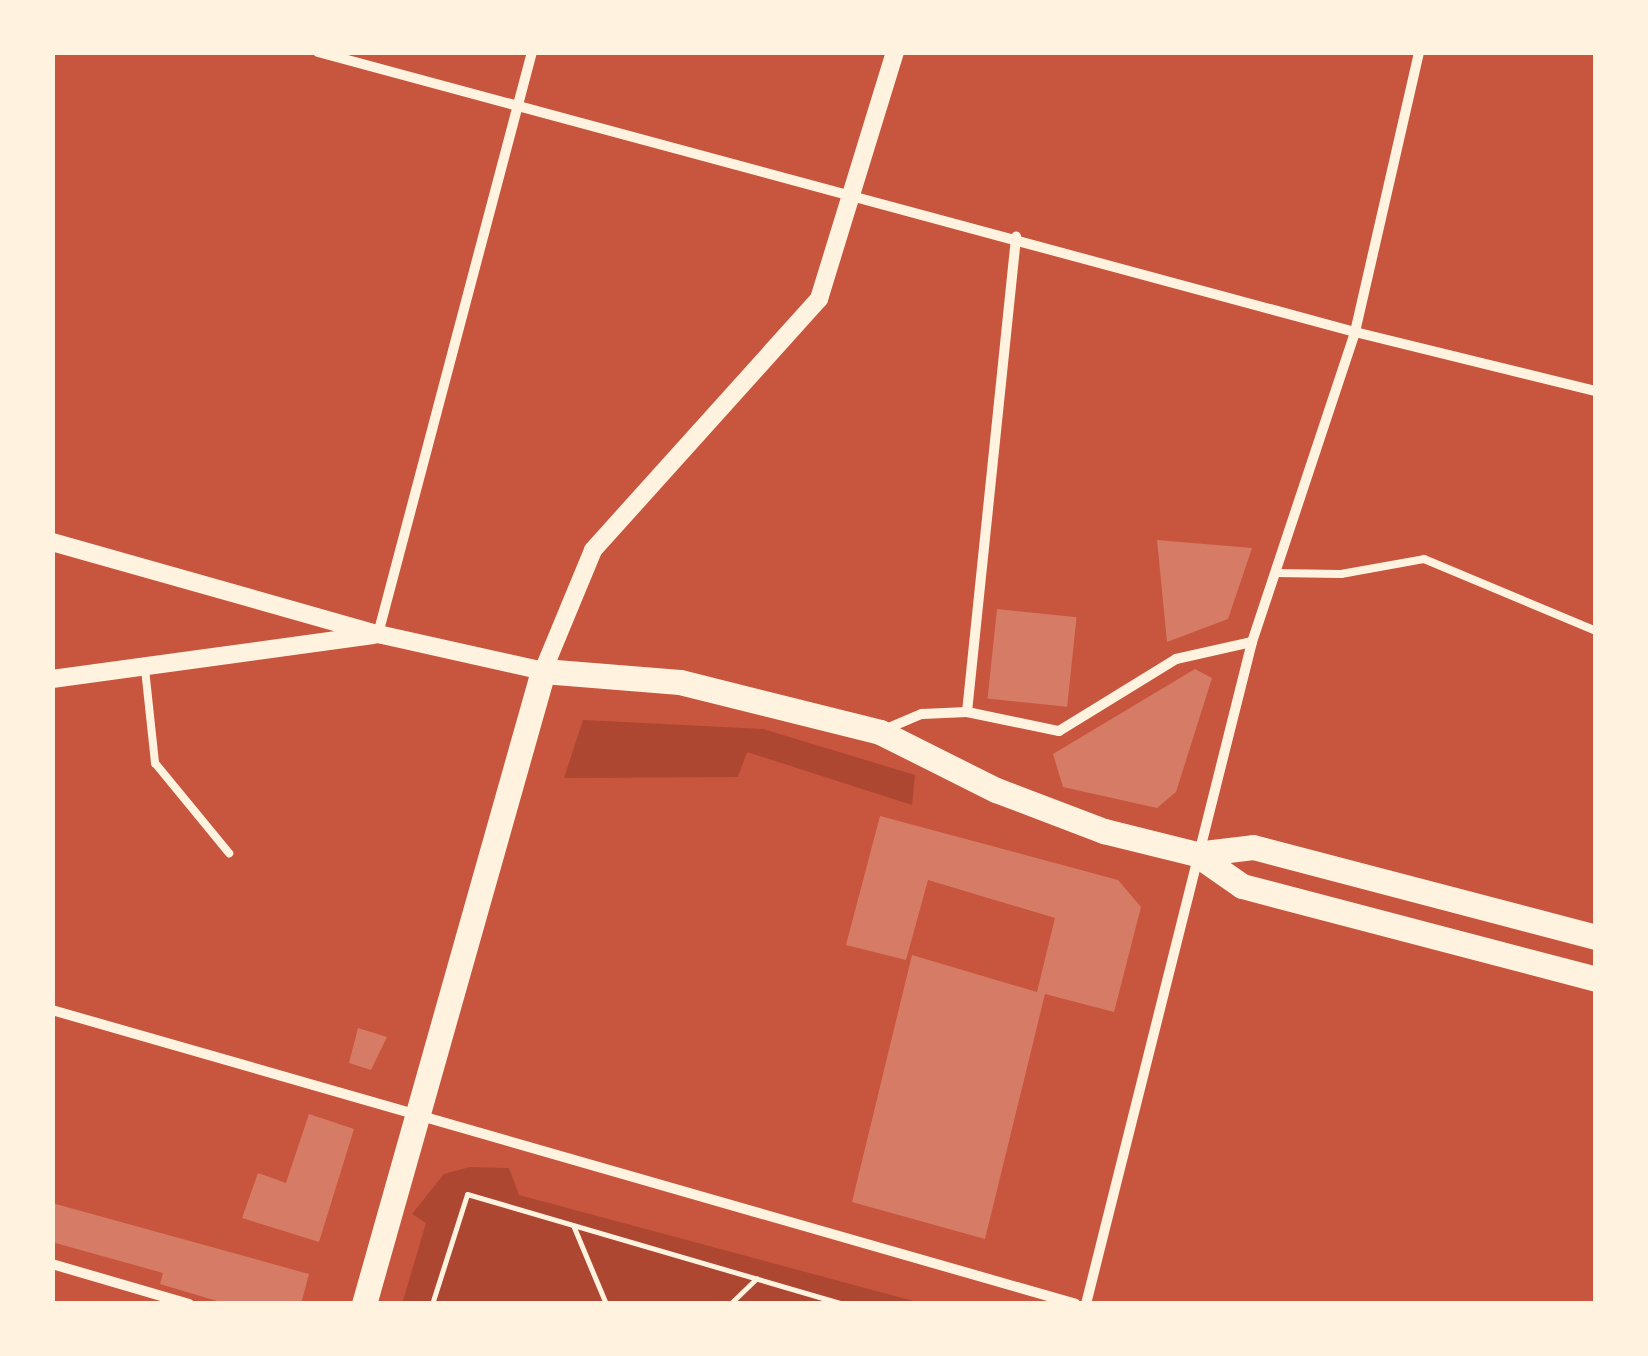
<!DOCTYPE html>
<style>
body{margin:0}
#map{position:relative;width:1648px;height:1356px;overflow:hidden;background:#c8553d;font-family:"Nunito Sans",sans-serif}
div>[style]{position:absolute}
.green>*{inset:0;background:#ae4732}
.building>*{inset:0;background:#d67c66;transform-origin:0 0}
.path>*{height:5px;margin:-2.5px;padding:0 2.5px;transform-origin:2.5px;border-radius:2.5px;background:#fff3e0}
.service>*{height:8px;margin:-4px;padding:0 4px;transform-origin:4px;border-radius:4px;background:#fff3e0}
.minor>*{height:10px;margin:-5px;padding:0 5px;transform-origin:5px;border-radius:5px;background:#fff3e0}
.tertiary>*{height:18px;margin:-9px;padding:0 9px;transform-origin:9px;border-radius:9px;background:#fff3e0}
.primary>*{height:25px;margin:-12.5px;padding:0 12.5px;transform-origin:12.5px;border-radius:12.5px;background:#fff3e0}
span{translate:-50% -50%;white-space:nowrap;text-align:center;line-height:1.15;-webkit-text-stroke:8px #fff3e0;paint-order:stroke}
.frame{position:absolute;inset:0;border:55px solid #fff3e0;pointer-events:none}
</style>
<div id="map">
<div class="green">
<i style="clip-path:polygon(583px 720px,763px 729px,915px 775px,912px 805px,747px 752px,738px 777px,564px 778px)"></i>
<i style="clip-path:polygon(470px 1167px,509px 1168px,519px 1195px,921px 1303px,402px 1304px,426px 1223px,412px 1214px,444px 1174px)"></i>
</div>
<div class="building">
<i style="clip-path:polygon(1157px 540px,1252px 548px,1228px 619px,1167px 642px)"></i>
<i style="left:997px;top:609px;width:80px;height:90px;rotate:6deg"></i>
<i style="clip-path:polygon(1195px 669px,1212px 678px,1176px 792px,1157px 808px,1063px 787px,1053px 754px)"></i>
<i style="clip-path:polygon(880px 816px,1118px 880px,1141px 907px,1114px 1012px,1045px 994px,985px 1239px,852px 1202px,912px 955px,1037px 992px,1055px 918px,928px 880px,906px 960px,846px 945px)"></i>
<i style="clip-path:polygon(358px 1028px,387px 1037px,371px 1070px,349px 1063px)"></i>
<i style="clip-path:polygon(309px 1114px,354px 1129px,319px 1242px,242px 1218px,258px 1173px,286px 1183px)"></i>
<i style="clip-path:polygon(52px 1203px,309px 1274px,301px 1304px,227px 1304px,160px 1284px,163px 1273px,52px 1242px)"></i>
</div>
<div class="path">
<i style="left:573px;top:1225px;width:86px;rotate:67.3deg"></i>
<i style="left:432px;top:1304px;width:115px;rotate:-72.3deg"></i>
<i style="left:467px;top:1194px;width:392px;rotate:16.3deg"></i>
<i style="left:730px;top:1304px;width:37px;rotate:-44deg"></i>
</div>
<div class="service">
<i style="left:1275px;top:573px;width:66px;rotate:0.9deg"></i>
<i style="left:1341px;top:574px;width:84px;rotate:-10.2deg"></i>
<i style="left:1424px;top:559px;width:186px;rotate:22.7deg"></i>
<i style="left:145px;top:669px;width:95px;rotate:83.9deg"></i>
<i style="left:155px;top:763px;width:117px;rotate:50.6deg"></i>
</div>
<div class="minor">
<i style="left:318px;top:52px;width:1074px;rotate:15.11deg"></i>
<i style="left:1355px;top:332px;width:248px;rotate:13.8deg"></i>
<i style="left:378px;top:634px;width:602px;rotate:-75.18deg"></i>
<i style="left:967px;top:712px;width:478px;rotate:-84.1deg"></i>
<i style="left:886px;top:729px;width:39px;rotate:-23deg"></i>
<i style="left:922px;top:714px;width:45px;rotate:-2.5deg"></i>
<i style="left:967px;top:712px;width:94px;rotate:11.7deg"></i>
<i style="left:1059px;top:731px;width:137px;rotate:-31.6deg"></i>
<i style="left:1176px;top:659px;width:78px;rotate:-12.6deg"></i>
<i style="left:52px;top:1010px;width:1065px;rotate:16.02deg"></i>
<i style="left:52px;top:1264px;width:143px;rotate:16.3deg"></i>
<i style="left:1086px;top:1304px;width:682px;rotate:-75.92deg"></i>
<i style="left:1252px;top:642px;width:327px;rotate:-71.6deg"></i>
<i style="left:1355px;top:332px;width:287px;rotate:-77.1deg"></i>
</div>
<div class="tertiary">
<i style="left:52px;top:542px;width:339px;rotate:15.8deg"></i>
<i style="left:378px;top:634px;width:169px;rotate:12.6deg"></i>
<i style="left:543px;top:671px;width:131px;rotate:-67.5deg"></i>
<i style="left:593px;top:550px;width:338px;rotate:-48deg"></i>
<i style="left:819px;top:299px;width:258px;rotate:-72.9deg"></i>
<i style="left:52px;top:679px;width:324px;rotate:-7.8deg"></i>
</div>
<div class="primary">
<i style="left:1196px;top:854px;width:57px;rotate:-7deg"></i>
<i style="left:1253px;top:847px;width:355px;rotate:14.7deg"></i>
<i style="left:364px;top:1304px;width:658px;rotate:-74.21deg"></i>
<i style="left:543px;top:671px;width:137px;rotate:4.6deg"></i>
<i style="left:680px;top:682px;width:206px;rotate:14deg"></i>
<i style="left:880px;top:732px;width:130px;rotate:26.6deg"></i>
<i style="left:996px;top:790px;width:116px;rotate:20.8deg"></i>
<i style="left:1104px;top:831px;width:95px;rotate:14deg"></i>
<i style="left:1196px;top:854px;width:56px;rotate:34.8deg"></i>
<i style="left:1242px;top:886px;width:366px;rotate:14.7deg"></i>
</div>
<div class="frame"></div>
</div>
